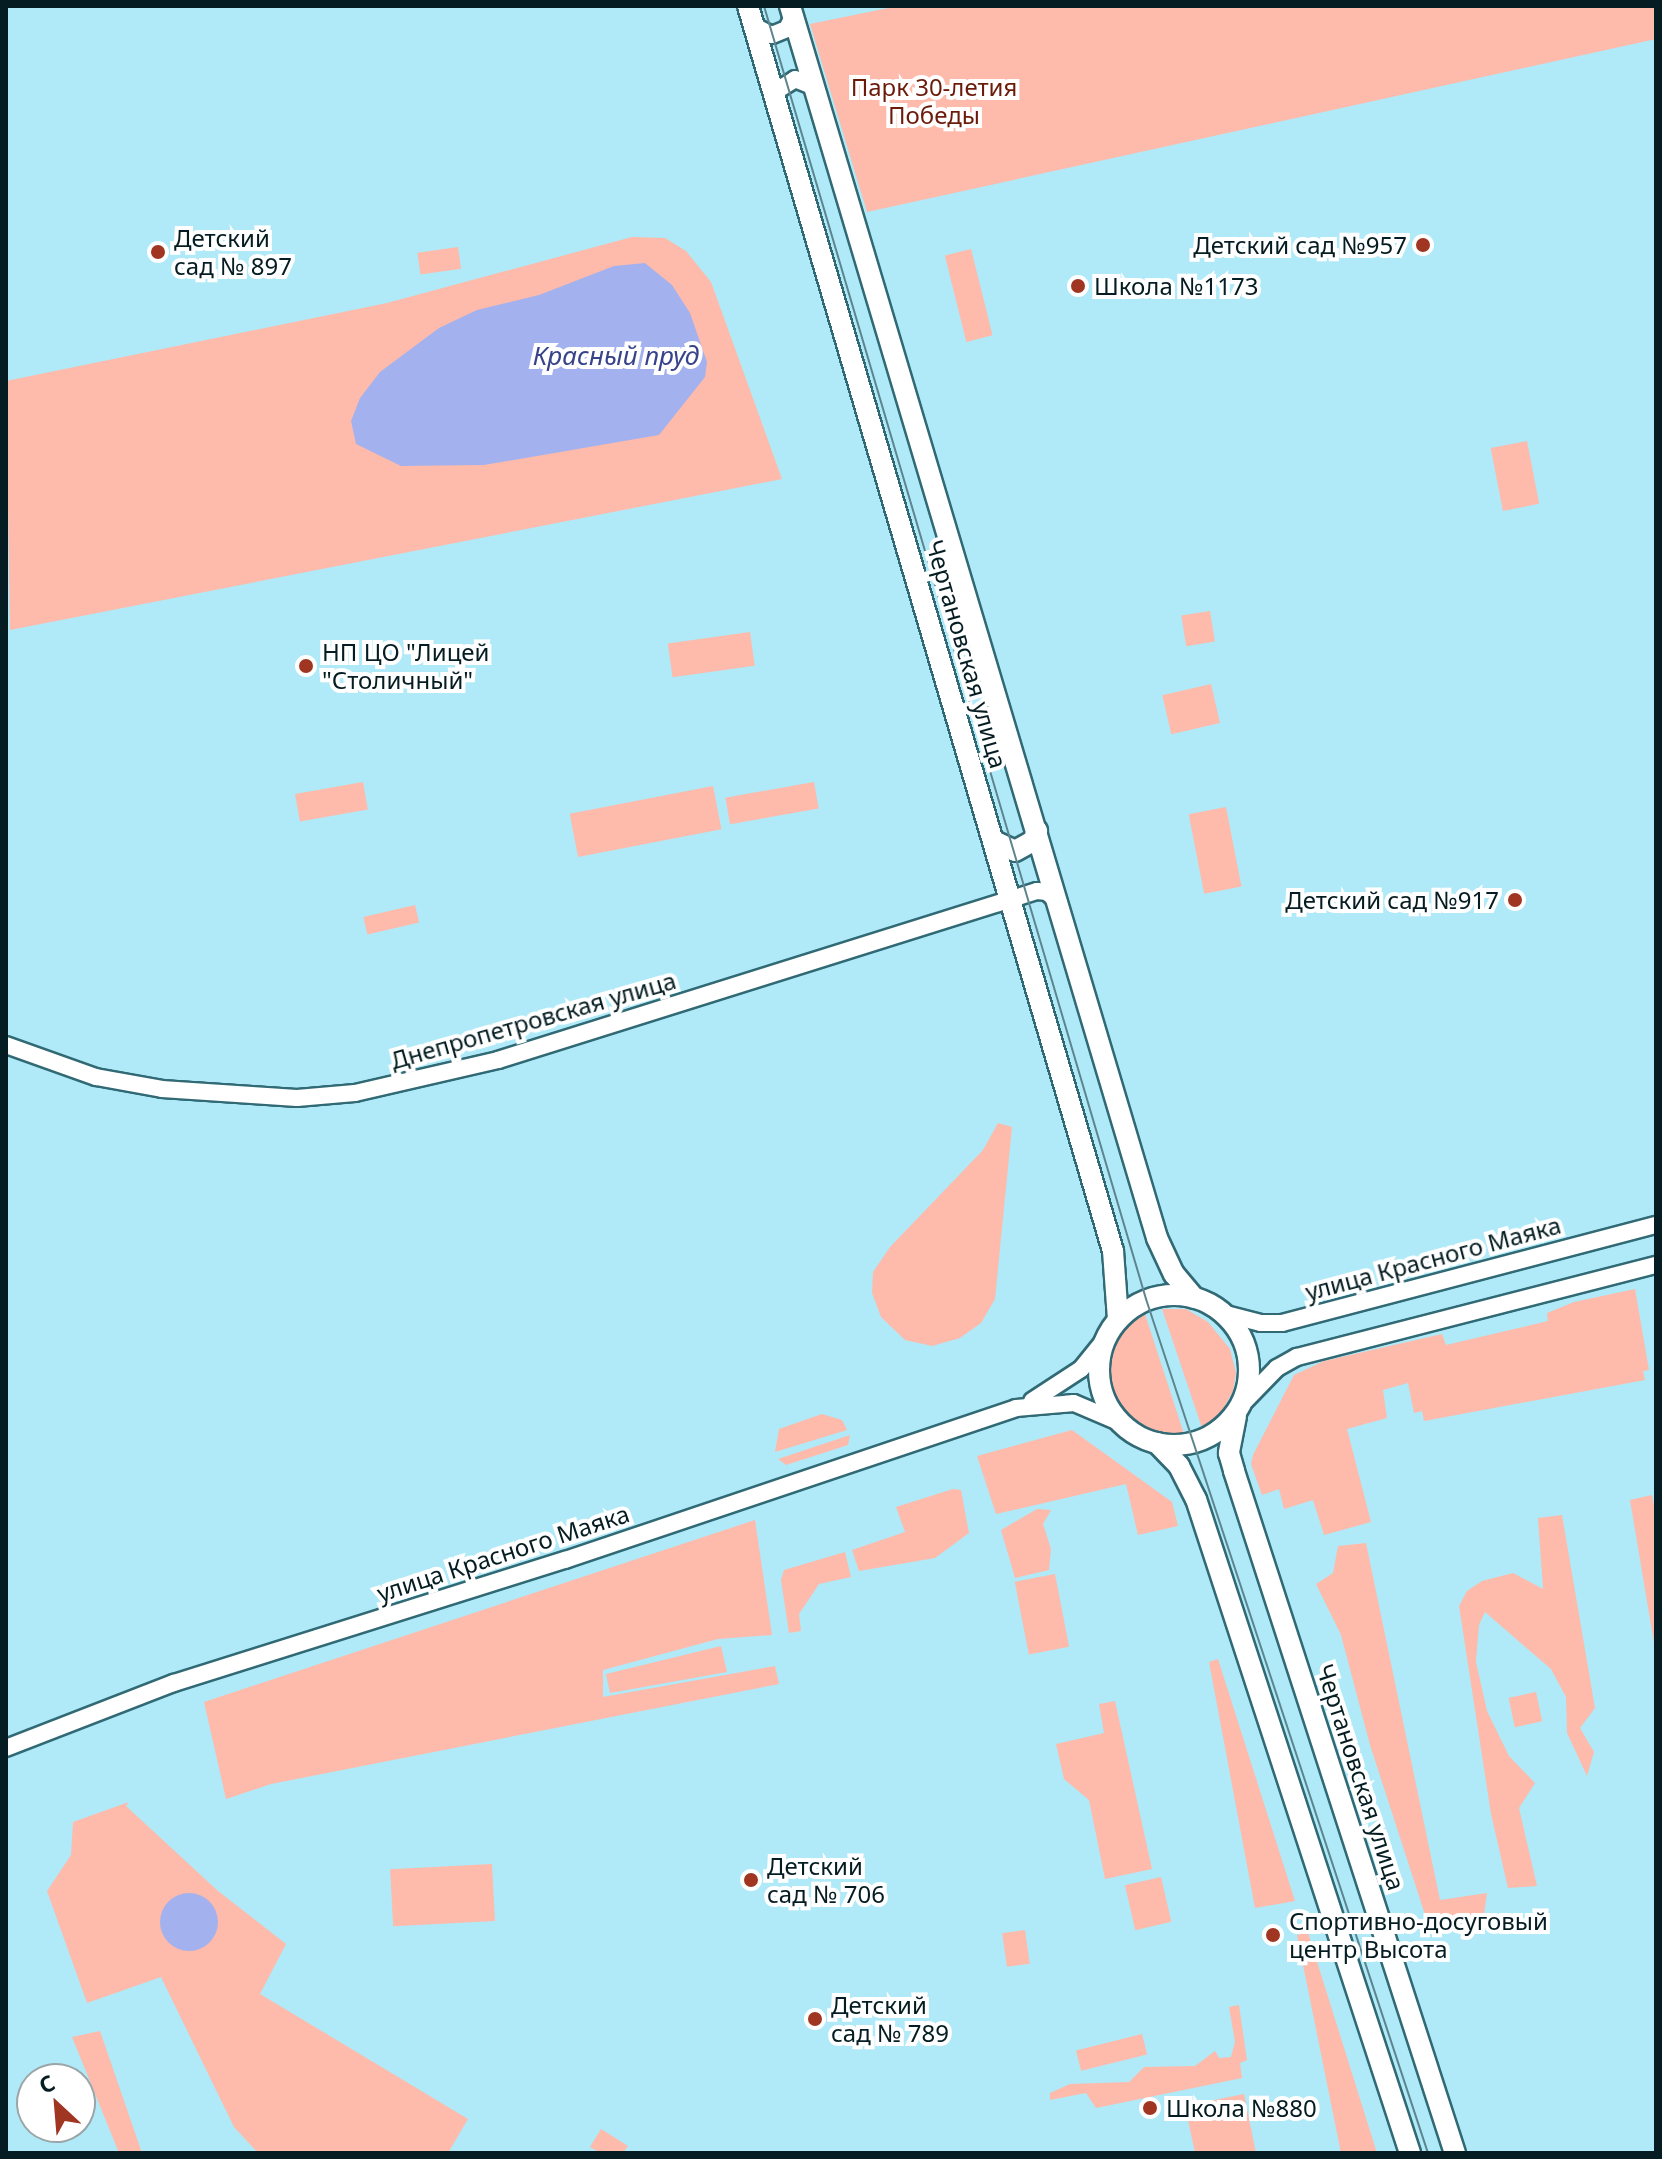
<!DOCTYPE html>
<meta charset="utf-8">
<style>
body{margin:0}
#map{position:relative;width:1662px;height:2159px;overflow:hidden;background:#b0eaf8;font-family:"Noto Sans",sans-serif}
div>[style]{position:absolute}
.green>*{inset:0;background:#febaab;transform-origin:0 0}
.water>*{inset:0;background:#a3b2ee}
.round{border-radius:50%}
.roads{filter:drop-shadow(2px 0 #316a75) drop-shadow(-2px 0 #316a75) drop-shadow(0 2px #316a75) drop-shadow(0 -2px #316a75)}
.minor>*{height:16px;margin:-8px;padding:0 8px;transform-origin:8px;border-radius:8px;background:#fff}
.major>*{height:20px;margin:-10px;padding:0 10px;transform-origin:10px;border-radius:10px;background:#fff}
.major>.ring{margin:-10px;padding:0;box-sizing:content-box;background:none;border:20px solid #fff;border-radius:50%}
.tram>*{height:2px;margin:-1px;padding:0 1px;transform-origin:1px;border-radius:1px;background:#5c858e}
.dots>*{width:22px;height:22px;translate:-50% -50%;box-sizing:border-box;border:4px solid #fff;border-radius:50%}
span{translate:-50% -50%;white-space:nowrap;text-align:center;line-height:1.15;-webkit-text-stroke:8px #fff;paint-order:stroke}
.park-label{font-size:24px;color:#6c1b0a}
.poi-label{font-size:24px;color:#051d22}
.left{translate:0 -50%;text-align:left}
.right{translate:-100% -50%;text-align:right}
.street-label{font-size:24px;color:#051d22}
.water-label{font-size:26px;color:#37438a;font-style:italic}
.frame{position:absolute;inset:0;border:8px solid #051d22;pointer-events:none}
.north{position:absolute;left:16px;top:2063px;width:80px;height:80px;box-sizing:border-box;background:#fff;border:2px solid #9ba5a7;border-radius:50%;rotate:334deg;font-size:22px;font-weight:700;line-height:32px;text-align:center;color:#051d22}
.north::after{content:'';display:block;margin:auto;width:28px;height:36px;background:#a03621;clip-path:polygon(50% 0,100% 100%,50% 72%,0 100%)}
</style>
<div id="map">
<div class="green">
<i style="clip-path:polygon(898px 6px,1656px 6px,1656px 39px,867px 212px,810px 24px)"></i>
<i style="clip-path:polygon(632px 237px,665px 238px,686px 251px,711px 282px,782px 479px,10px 630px,6px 381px,387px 303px)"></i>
<i style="left:458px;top:247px;width:22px;height:41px;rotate:82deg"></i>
<i style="left:971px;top:249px;width:89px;height:27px;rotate:76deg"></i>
<i style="left:1527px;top:441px;width:64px;height:37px;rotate:79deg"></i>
<i style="left:1210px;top:611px;width:31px;height:29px;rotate:81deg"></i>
<i style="left:750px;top:632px;width:34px;height:83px;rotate:82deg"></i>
<i style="left:1211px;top:684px;width:40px;height:50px;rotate:77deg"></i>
<i style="left:363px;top:782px;width:28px;height:69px;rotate:80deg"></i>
<i style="left:814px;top:782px;width:27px;height:90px;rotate:80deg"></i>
<i style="left:713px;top:786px;width:44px;height:146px;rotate:79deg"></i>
<i style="left:1226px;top:807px;width:81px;height:38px;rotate:79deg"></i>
<i style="left:415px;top:905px;width:18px;height:53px;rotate:77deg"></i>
<i style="clip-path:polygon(998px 1123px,1012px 1127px,995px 1299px,981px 1323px,960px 1338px,932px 1346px,905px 1340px,881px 1317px,872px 1293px,873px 1272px,890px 1247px,983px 1150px)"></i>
<i style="clip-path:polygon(1635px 1289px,1649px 1370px,1643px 1371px,1645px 1380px,1424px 1421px,1422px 1411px,1414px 1413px,1408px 1383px,1383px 1390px,1387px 1418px,1347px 1429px,1371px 1522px,1324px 1535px,1313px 1500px,1284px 1509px,1279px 1489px,1262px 1495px,1251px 1464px,1253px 1455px,1294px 1375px,1324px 1361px,1442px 1334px,1446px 1345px,1548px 1321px,1547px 1313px,1574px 1302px)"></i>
<i style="clip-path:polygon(1162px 1309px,1186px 1309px,1208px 1322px,1230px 1349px,1236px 1373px,1233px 1391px,1219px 1416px,1202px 1428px)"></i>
<i style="clip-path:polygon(1145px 1314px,1184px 1434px,1164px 1435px,1134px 1426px,1116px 1408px,1109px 1388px,1111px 1348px,1117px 1334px)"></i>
<i style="clip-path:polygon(822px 1414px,842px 1420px,847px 1430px,775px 1452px,779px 1429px)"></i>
<i style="clip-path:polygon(1072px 1430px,1172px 1502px,1178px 1526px,1138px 1535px,1126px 1484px,996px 1514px,977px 1456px)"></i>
<i style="clip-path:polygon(850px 1435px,848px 1445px,786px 1465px,778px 1459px)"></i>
<i style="clip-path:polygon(953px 1489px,961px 1490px,969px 1533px,935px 1558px,859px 1571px,852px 1550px,905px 1532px,896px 1507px)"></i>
<i style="clip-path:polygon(1652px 1495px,1656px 1516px,1656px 1655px,1630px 1500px)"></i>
<i style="clip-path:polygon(1037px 1509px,1051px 1510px,1043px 1524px,1051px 1549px,1049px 1570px,1015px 1578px,1001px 1530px)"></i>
<i style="clip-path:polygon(1562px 1515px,1595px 1708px,1580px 1728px,1594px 1752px,1587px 1776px,1567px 1733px,1566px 1697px,1551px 1669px,1485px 1612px,1479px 1625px,1476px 1662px,1487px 1711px,1509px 1756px,1535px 1783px,1519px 1808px,1537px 1886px,1508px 1888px,1491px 1814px,1459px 1606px,1467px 1591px,1482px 1581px,1513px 1573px,1543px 1589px,1538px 1518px)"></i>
<i style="clip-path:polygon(755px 1520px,772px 1635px,718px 1639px,603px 1670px,603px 1697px,775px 1666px,779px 1684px,271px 1784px,226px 1799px,204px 1702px)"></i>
<i style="clip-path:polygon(1366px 1543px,1440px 1900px,1487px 1893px,1484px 1914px,1430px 1930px,1370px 1745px,1341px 1635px,1316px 1584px,1333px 1573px,1338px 1546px)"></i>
<i style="clip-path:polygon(845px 1552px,851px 1577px,819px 1584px,799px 1614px,801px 1631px,789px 1633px,781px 1580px,784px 1570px)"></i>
<i style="left:1055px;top:1574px;width:74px;height:41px;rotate:79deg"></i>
<i style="clip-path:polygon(721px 1646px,727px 1672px,610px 1693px,606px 1674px)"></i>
<i style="clip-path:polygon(1218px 1659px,1295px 1901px,1255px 1908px,1209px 1662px)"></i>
<i style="left:1536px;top:1692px;width:30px;height:28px;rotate:78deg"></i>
<i style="clip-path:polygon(1115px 1701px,1152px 1869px,1105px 1879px,1089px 1800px,1064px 1779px,1056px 1744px,1104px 1733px,1099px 1704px)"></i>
<i style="clip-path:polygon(129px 1802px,126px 1806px,218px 1891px,286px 1944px,260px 1994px,468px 2119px,448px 2153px,258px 2153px,234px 2127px,161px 1977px,87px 2003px,47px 1891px,71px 1855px,73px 1822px)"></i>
<i style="left:492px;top:1864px;width:57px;height:102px;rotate:87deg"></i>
<i style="left:1161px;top:1877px;width:46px;height:37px;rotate:77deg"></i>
<i style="left:1025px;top:1930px;width:34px;height:23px;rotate:82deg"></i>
<i style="clip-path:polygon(1308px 1933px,1377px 2153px,1341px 2153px,1297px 1935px)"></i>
<i style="clip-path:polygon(1239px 2005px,1247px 2060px,1240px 2063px,1242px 2078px,1096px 2108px,1086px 2093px,1050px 2100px,1050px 2093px,1070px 2084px,1129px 2082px,1144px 2067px,1195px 2066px,1215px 2051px,1219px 2058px,1231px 2057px,1235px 2042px,1229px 2007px)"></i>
<i style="clip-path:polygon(100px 2031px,142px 2153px,119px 2153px,72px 2037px)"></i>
<i style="left:1142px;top:2034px;width:21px;height:68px;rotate:76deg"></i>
<i style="clip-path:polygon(1244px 2094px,1256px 2153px,1195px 2153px,1185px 2106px)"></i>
<i style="clip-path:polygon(601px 2129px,628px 2146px,623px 2153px,600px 2153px,590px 2147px)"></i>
</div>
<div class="water">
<i style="clip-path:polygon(645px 263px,672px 285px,690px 313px,707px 362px,705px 377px,659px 435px,484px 465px,401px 466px,356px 444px,351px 421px,360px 398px,380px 372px,439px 328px,477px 310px,539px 295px,614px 266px)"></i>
<i class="round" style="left:160px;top:1893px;width:58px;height:58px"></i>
</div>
<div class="roads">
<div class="minor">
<i style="left:754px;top:26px;width:20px;rotate:27deg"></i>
<i style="left:772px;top:35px;width:16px;rotate:-22deg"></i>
<i style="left:787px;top:29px;width:14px;rotate:-65deg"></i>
<i style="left:773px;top:93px;width:26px;rotate:-32deg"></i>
<i style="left:795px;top:79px;width:22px;rotate:22deg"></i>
<i style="left:6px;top:1045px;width:96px;rotate:19.6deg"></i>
<i style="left:96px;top:1077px;width:67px;rotate:10.3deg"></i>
<i style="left:162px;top:1089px;width:135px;rotate:3.8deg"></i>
<i style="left:297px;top:1098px;width:58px;rotate:-4.9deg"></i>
<i style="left:355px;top:1093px;width:147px;rotate:-13deg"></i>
<i style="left:498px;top:1060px;width:565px;rotate:-17.41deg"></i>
<i style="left:1037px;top:891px;width:10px;rotate:6deg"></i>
<i style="left:1047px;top:892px;width:16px;rotate:43deg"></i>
<i style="left:1222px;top:1313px;width:40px;rotate:14.4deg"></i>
<i style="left:1261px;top:1323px;width:21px"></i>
<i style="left:1282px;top:1323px;width:387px;rotate:-14.7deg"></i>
<i style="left:1246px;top:1400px;width:45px;rotate:-45.9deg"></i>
<i style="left:1277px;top:1368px;width:23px;rotate:-29deg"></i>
<i style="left:1297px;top:1357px;width:371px;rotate:-14.4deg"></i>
<i style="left:1032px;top:1401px;width:59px;rotate:-33.1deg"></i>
<i style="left:1081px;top:1369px;width:36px;rotate:-51deg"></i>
<i style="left:6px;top:1748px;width:180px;rotate:-21.2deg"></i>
<i style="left:174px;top:1683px;width:410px;rotate:-17.5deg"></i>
<i style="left:565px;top:1560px;width:476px;rotate:-18.6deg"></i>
<i style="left:1016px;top:1408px;width:58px;rotate:-4.9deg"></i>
<i style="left:1074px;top:1403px;width:49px;rotate:22.9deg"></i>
</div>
<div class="major">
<i style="left:748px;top:6px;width:1297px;rotate:73.66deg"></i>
<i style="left:1113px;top:1251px;width:68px;rotate:85.8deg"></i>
<i style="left:790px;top:6px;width:1286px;rotate:73.41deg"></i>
<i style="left:1157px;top:1238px;width:40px;rotate:65deg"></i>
<i style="left:1174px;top:1274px;width:31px;rotate:50deg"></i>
<i style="left:994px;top:841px;width:23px;rotate:25deg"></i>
<i style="left:1015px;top:851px;width:21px;rotate:-29deg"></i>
<i style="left:1033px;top:841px;width:11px;rotate:-68deg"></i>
<i class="ring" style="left:1099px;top:1295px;width:130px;height:130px"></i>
<i style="left:1236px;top:1416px;width:38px;rotate:101deg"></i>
<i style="left:1229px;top:1453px;width:19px;rotate:74deg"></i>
<i style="left:1234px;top:1471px;width:717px;rotate:72.05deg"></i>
<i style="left:1157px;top:1443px;width:32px;rotate:46deg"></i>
<i style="left:1179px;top:1466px;width:37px;rotate:63deg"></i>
<i style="left:1196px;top:1499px;width:688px;rotate:71.88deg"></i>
</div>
</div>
<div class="tram">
<i style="left:764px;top:6px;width:1348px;rotate:73.54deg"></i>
<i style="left:1146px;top:1299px;width:899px;rotate:71.73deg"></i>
</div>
<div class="dots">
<i style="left:1423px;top:245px;background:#a03621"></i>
<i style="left:158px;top:252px;background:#a03621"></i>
<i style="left:1078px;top:286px;background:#a03621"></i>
<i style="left:306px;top:666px;background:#a03621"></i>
<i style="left:1515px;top:900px;background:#a03621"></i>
<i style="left:751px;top:1880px;background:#a03621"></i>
<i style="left:1273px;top:1935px;background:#a03621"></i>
<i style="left:815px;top:2019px;background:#a03621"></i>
<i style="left:1150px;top:2108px;background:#a03621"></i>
</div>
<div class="park-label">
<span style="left:934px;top:101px">Парк 30-летия<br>Победы</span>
</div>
<div class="poi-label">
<span class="left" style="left:174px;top:252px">Детский<br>сад № 897</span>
<span class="right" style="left:1407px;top:245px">Детский сад №957</span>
<span class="left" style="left:1094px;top:286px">Школа №1173</span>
<span class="left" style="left:322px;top:666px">НП ЦО "Лицей<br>"Столичный"</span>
<span class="right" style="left:1499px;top:900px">Детский сад №917</span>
<span class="left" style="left:767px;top:1880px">Детский<br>сад № 706</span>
<span class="left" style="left:1289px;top:1935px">Спортивно-досуговый<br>центр Высота</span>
<span class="left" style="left:831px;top:2019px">Детский<br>сад № 789</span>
<span class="left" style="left:1166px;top:2108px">Школа №880</span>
</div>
<div class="street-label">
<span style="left:967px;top:654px;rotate:74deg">Чертановская улица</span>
<span style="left:533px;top:1020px;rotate:-16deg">Днепропетровская улица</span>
<span style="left:1433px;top:1258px;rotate:-15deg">улица Красного Маяка</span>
<span style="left:503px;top:1553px;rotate:-18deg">улица Красного Маяка</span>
<span style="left:1361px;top:1777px;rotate:72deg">Чертановская улица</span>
</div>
<div class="water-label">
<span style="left:616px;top:356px">Красный пруд</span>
</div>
<div class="frame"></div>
<div class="north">С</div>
</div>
